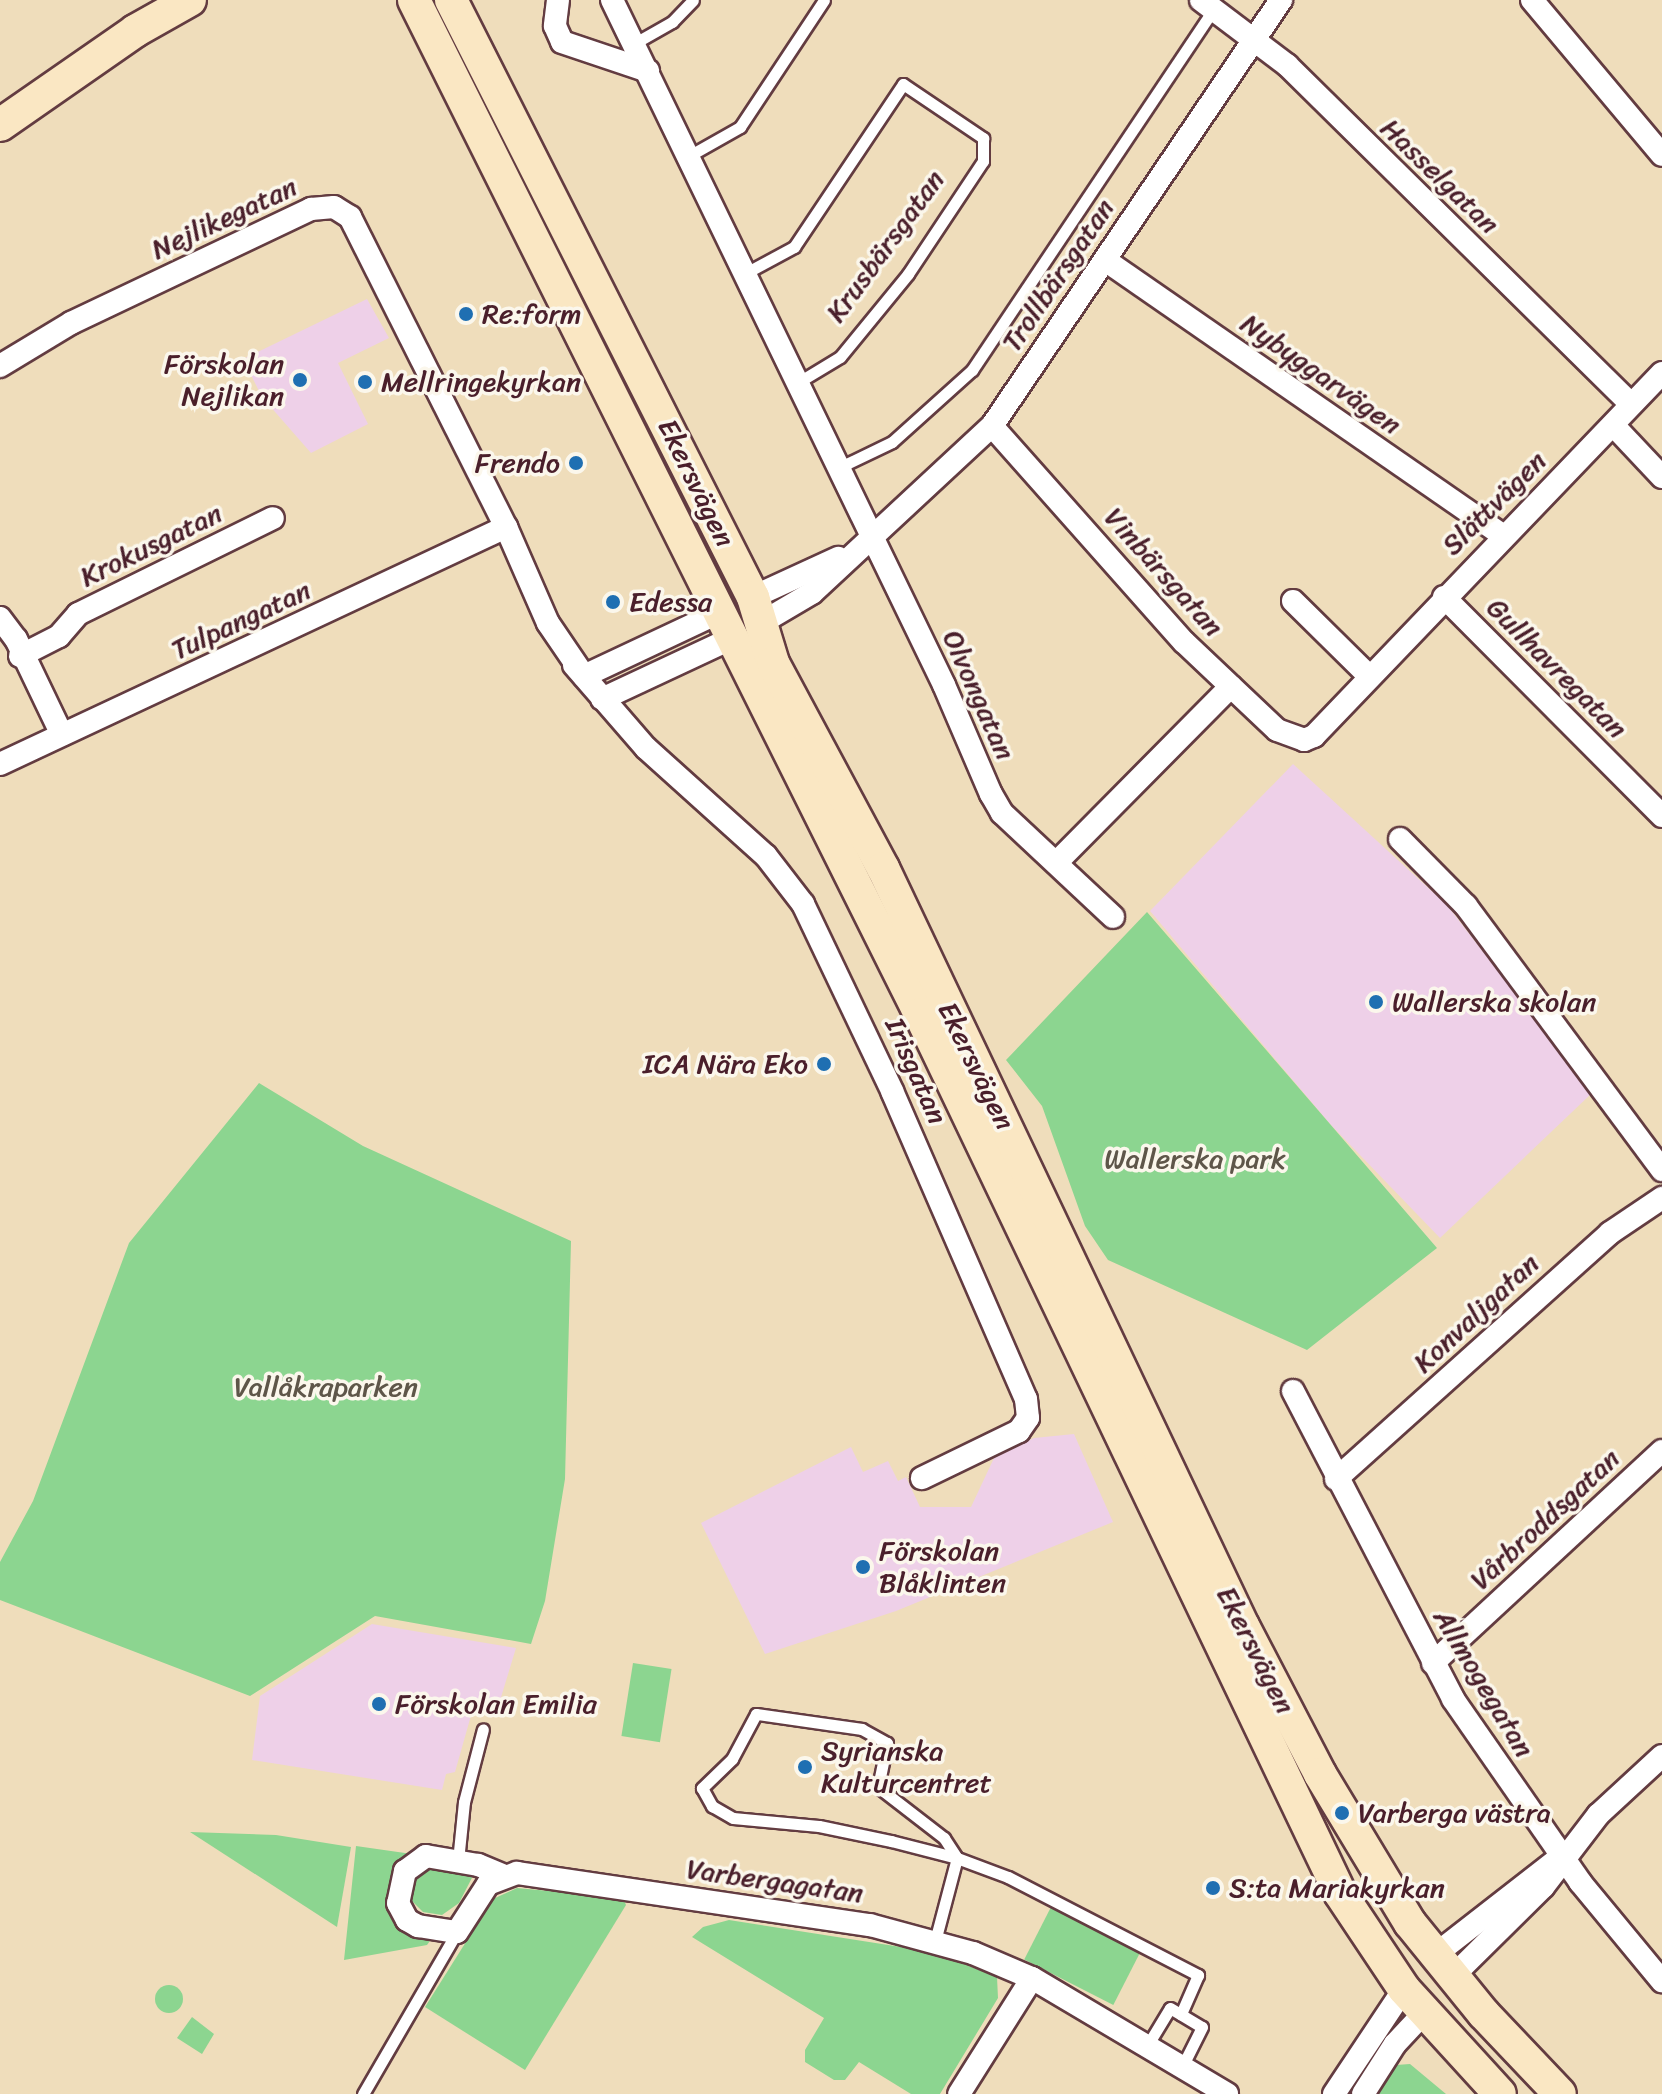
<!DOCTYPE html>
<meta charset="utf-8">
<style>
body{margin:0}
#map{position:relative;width:1662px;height:2094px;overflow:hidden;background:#efddbb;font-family:Sriracha,sans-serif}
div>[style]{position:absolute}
.built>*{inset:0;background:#eed0e8}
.green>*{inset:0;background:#8cd590;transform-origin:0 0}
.round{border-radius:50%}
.roads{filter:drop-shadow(2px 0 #633c41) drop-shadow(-2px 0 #633c41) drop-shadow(0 2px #633c41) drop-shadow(0 -2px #633c41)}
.lane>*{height:11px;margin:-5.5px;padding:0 5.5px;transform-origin:5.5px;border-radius:5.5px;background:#fff}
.street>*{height:22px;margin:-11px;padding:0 11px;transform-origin:11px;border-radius:11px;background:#fff}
.secondary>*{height:32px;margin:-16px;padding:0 16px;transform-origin:16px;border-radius:16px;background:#fae7c3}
.dots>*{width:22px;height:22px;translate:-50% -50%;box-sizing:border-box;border:4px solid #fbf7ec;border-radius:50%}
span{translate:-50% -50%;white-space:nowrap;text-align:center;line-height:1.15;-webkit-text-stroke:7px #fbf7ec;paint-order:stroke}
.street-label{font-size:28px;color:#4a1f2b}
.poi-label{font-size:28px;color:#4a1f2b}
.left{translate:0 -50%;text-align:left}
.right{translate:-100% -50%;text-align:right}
.park-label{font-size:28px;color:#5e5649}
</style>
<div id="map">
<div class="built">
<i style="clip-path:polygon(367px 299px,389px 338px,338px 363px,368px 424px,311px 453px,262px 397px,243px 359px)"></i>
<i style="clip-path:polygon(1293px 764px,1447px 905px,1592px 1093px,1440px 1238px,1331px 1125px,1150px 911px)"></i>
<i style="clip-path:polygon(1074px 1434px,1113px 1522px,896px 1611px,765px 1654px,701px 1523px,851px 1447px,863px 1472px,888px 1461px,898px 1481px,906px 1477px,920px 1507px,971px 1507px,994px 1458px,1034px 1438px)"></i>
<i style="clip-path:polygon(372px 1624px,516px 1648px,495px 1717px,472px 1712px,455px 1772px,446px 1774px,442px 1790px,252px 1760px,260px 1696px)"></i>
</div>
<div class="green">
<i style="clip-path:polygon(1147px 912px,1437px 1248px,1307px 1350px,1108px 1260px,1085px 1226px,1042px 1106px,1006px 1060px)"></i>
<i style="clip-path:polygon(259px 1083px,363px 1146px,571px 1241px,565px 1479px,545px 1601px,531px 1644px,375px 1616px,250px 1696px,0 1600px,0 1562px,33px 1501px,129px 1243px)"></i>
<i style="left:633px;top:1663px;width:39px;height:74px;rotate:9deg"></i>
<i style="clip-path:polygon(190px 1832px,276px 1835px,351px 1847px,337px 1927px)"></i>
<i style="clip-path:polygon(356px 1846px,412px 1854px,397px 1864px,390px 1893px,437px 1931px,427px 1945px,344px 1960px)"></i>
<i style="clip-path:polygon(428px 1862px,476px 1870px,459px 1903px,442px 1915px,423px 1912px,412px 1901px,411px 1880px)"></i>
<i style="clip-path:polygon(517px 1888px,623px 1898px,626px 1905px,525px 2070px,425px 2007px,493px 1899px)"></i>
<i style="left:1051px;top:1907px;width:100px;height:59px;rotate:27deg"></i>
<i style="clip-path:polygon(729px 1920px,933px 1952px,997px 1977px,998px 1998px,940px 2094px,911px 2094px,859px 2062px,845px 2080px,834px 2080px,805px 2062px,805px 2050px,824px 2018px,692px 1937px,703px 1927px)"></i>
<i class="round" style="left:155px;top:1985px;width:28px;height:28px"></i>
<i style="clip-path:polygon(192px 2017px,214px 2034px,202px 2054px,177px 2038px)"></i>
<i style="clip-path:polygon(1410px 2064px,1446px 2094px,1379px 2094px,1396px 2065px)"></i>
</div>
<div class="roads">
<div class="lane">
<i style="left:635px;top:43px;width:43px;rotate:-29.6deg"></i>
<i style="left:672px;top:22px;width:30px;rotate:-46deg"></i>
<i style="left:687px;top:157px;width:61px;rotate:-29.5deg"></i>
<i style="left:740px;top:127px;width:152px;rotate:-56.5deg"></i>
<i style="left:742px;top:275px;width:59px;rotate:-28.3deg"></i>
<i style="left:794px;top:247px;width:196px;rotate:-56.2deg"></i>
<i style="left:903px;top:84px;width:97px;rotate:34deg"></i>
<i style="left:983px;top:138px;width:23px;rotate:90deg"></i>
<i style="left:983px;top:161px;width:136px;rotate:123.6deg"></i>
<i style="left:908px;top:274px;width:107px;rotate:129.3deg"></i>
<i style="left:840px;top:357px;width:50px;rotate:148.8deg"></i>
<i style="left:838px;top:468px;width:60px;rotate:-25.7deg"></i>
<i style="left:892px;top:442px;width:108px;rotate:-42deg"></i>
<i style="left:972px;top:370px;width:435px;rotate:-56.2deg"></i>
<i style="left:458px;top:1861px;width:59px;rotate:-84.2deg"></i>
<i style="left:464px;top:1802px;width:75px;rotate:-75.4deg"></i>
<i style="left:935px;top:1941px;width:86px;rotate:-75.2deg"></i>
<i style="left:957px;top:1858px;width:24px;rotate:-123deg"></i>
<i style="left:944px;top:1838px;width:83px;rotate:-142.3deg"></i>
<i style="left:878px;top:1787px;width:45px;rotate:-78.4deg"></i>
<i style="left:887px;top:1743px;width:29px;rotate:-151deg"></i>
<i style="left:862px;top:1729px;width:107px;rotate:-171.9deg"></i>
<i style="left:756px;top:1714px;width:51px;rotate:118.1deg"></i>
<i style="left:732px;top:1759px;width:42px;rotate:136deg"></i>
<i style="left:702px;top:1788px;width:21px;rotate:61deg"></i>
<i style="left:712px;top:1806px;width:24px;rotate:30deg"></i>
<i style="left:733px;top:1818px;width:86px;rotate:5.3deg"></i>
<i style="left:819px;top:1826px;width:74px;rotate:11.8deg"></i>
<i style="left:891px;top:1841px;width:68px;rotate:14.4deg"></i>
<i style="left:957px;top:1858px;width:54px;rotate:20.4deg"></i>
<i style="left:1008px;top:1877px;width:214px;rotate:27.3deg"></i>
<i style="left:1198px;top:1975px;width:43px;rotate:113.6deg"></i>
<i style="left:1147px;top:2046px;width:44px;rotate:-58.8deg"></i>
<i style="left:1170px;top:2008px;width:37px;rotate:31deg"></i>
<i style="left:1202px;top:2027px;width:45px;rotate:116.6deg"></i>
<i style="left:363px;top:2094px;width:187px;rotate:-59.9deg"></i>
</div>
<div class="street">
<i style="left:558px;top:0;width:26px;rotate:97deg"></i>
<i style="left:555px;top:26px;width:17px;rotate:66deg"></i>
<i style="left:562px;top:42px;width:91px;rotate:18.6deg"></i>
<i style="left:612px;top:0;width:761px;rotate:64.14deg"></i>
<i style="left:944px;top:685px;width:119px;rotate:66.7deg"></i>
<i style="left:991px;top:794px;width:22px;rotate:60deg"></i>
<i style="left:1002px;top:813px;width:152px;rotate:43.1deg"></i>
<i style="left:1201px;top:0;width:108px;rotate:37.1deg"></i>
<i style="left:1287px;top:65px;width:483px;rotate:44.6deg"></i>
<i style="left:1532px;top:0;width:202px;rotate:50deg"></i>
<i style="left:1105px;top:260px;width:484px;rotate:34.7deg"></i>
<i style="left:0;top:366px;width:83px;rotate:-31.2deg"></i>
<i style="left:71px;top:323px;width:266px;rotate:-25.4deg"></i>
<i style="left:311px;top:209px;width:23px;rotate:-5deg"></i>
<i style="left:334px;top:207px;width:19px;rotate:32deg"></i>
<i style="left:350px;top:217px;width:347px;rotate:63.3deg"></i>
<i style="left:506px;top:527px;width:105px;rotate:66.4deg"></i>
<i style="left:548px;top:623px;width:64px;rotate:55.8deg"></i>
<i style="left:584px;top:676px;width:150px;rotate:-25.2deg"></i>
<i style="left:992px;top:426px;width:289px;rotate:48.4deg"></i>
<i style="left:1184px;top:642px;width:128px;rotate:43.4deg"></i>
<i style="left:1277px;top:730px;width:29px;rotate:20deg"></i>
<i style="left:1304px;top:740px;width:11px;rotate:-22deg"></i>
<i style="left:1314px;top:736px;width:503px;rotate:-46.21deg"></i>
<i style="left:1614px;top:426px;width:70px;rotate:46.7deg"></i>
<i style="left:753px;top:597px;width:94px;rotate:-24.6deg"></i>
<i style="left:1444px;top:597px;width:309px;rotate:45.1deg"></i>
<i style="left:1293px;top:601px;width:105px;rotate:44.6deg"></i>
<i style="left:0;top:618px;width:26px;rotate:53deg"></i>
<i style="left:16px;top:639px;width:106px;rotate:64.4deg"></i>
<i style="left:761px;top:623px;width:59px;rotate:-30.5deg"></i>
<i style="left:812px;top:593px;width:246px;rotate:-42.9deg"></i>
<i style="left:992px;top:426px;width:515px;rotate:-55.85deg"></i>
<i style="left:20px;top:656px;width:44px;rotate:-27.1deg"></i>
<i style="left:59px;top:636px;width:29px;rotate:-49deg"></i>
<i style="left:78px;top:614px;width:217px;rotate:-26.2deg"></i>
<i style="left:574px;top:665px;width:110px;rotate:49.1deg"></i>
<i style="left:646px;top:748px;width:161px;rotate:42deg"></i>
<i style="left:766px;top:856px;width:61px;rotate:52.4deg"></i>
<i style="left:803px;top:904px;width:207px;rotate:64.5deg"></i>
<i style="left:892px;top:1091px;width:336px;rotate:66.5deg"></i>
<i style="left:1026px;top:1399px;width:19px;rotate:84deg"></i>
<i style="left:1028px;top:1418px;width:16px;rotate:125deg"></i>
<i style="left:1019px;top:1431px;width:108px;rotate:154.1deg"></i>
<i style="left:602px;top:699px;width:144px;rotate:-25.1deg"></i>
<i style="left:0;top:764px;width:559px;rotate:-25.1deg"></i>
<i style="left:1400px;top:839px;width:94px;rotate:45.4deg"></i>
<i style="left:1466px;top:906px;width:329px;rotate:53.4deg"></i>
<i style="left:1057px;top:862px;width:247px;rotate:-45.3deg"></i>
<i style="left:1293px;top:1391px;width:347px;rotate:62.5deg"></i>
<i style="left:1453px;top:1699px;width:223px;rotate:55.2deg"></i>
<i style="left:1580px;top:1882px;width:129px;rotate:50.4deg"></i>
<i style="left:1336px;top:1479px;width:368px;rotate:-41.9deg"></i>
<i style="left:1610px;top:1233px;width:63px;rotate:-33.9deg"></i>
<i style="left:1433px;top:1663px;width:312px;rotate:-42.8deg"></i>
<i style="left:502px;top:1875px;width:26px;rotate:-157deg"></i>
<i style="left:478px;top:1865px;width:53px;rotate:-170.2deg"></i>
<i style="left:426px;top:1856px;width:26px;rotate:144deg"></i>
<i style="left:405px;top:1871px;width:33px;rotate:102deg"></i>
<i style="left:398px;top:1903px;width:19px;rotate:62deg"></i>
<i style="left:407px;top:1920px;width:13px;rotate:29deg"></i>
<i style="left:418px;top:1926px;width:39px;rotate:9deg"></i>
<i style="left:457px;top:1932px;width:57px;rotate:-57.1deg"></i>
<i style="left:488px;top:1884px;width:31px;rotate:-21deg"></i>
<i style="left:517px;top:1873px;width:357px;rotate:8.4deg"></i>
<i style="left:870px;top:1925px;width:107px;rotate:15.2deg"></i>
<i style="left:973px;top:1953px;width:64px;rotate:23deg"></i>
<i style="left:1032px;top:1978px;width:227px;rotate:30.7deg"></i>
<i style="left:1436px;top:1954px;width:155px;rotate:-37.9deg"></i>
<i style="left:1453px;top:1976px;width:127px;rotate:-44.7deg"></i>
<i style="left:1543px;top:1887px;width:91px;rotate:-52.6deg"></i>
<i style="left:1598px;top:1815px;width:87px;rotate:-42.7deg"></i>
<i style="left:959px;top:2094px;width:137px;rotate:-57.8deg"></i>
<i style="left:1334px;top:2094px;width:126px;rotate:-56.3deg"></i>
<i style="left:1363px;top:2094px;width:59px;rotate:-57.4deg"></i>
<i style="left:1395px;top:2044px;width:42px;rotate:-46.9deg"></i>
</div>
<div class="secondary">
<i style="left:414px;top:0;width:1133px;rotate:63.48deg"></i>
<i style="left:920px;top:1014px;width:974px;rotate:64.46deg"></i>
<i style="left:1340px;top:1893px;width:115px;rotate:56.3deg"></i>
<i style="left:1404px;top:1989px;width:142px;rotate:47.6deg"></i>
<i style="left:451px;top:0;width:669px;rotate:63.17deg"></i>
<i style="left:753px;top:597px;width:69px;rotate:73.1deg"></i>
<i style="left:773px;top:663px;width:233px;rotate:61.8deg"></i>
<i style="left:883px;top:868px;width:839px;rotate:64.6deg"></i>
<i style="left:1243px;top:1626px;width:167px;rotate:62.5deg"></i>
<i style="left:1320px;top:1774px;width:174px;rotate:58.9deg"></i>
<i style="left:1410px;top:1923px;width:117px;rotate:50.9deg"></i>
<i style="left:1484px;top:2014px;width:110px;rotate:46.5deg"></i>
<i style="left:0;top:125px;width:165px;rotate:-34.8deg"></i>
<i style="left:135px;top:31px;width:63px;rotate:-29.4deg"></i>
</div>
</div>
<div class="dots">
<i style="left:466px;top:314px;background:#1f6fb2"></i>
<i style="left:300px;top:380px;background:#1f6fb2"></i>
<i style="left:365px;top:382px;background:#1f6fb2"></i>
<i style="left:576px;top:463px;background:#1f6fb2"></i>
<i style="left:613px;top:602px;background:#1f6fb2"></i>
<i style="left:1376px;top:1002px;background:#1f6fb2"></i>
<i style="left:824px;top:1064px;background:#1f6fb2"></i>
<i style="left:863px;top:1567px;background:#1f6fb2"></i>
<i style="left:379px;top:1704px;background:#1f6fb2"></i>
<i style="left:805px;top:1767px;background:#1f6fb2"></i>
<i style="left:1342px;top:1813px;background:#1f6fb2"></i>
<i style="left:1213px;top:1888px;background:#1f6fb2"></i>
</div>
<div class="street-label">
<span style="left:1440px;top:176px;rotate:44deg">Hasselgatan</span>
<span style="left:224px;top:218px;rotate:-25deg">Nejlikegatan</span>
<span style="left:885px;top:246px;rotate:-54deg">Krusbärsgatan</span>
<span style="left:1058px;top:275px;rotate:-56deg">Trollbärsgatan</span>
<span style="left:1321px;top:374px;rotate:35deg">Nybyggarvägen</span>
<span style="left:696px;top:483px;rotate:64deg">Ekersvägen</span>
<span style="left:1494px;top:503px;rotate:-45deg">Slättvägen</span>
<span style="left:151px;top:545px;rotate:-26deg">Krokusgatan</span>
<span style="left:1164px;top:572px;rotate:48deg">Vinbärsgatan</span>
<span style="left:241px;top:620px;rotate:-25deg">Tulpangatan</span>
<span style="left:1557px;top:668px;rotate:45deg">Gullhavregatan</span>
<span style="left:979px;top:695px;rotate:66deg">Olvongatan</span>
<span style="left:976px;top:1066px;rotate:64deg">Ekersvägen</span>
<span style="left:916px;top:1071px;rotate:66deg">Irisgatan</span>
<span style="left:1476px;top:1313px;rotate:-43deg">Konvaljgatan</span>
<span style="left:1545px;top:1519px;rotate:-43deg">Vårbroddsgatan</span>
<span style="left:1256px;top:1650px;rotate:63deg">Ekersvägen</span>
<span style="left:1484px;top:1683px;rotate:59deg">Allmogegatan</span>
<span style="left:775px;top:1881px;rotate:8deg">Varbergagatan</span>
</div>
<div class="poi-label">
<span class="left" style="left:482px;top:314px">Re:form</span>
<span class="right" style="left:284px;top:380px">Förskolan<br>Nejlikan</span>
<span class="left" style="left:381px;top:382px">Mellringekyrkan</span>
<span class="right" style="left:560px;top:463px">Frendo</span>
<span class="left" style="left:629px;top:602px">Edessa</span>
<span class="left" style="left:1392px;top:1002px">Wallerska skolan</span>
<span class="right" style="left:808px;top:1064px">ICA Nära Eko</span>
<span class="left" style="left:879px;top:1567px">Förskolan<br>Blåklinten</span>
<span class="left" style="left:395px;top:1704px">Förskolan Emilia</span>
<span class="left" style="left:821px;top:1767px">Syrianska<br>Kulturcentret</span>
<span class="left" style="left:1358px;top:1813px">Varberga västra</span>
<span class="left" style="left:1229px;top:1888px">S:ta Mariakyrkan</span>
</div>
<div class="park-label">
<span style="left:1195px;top:1159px">Wallerska park</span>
<span style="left:326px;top:1387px">Vallåkraparken</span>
</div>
</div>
